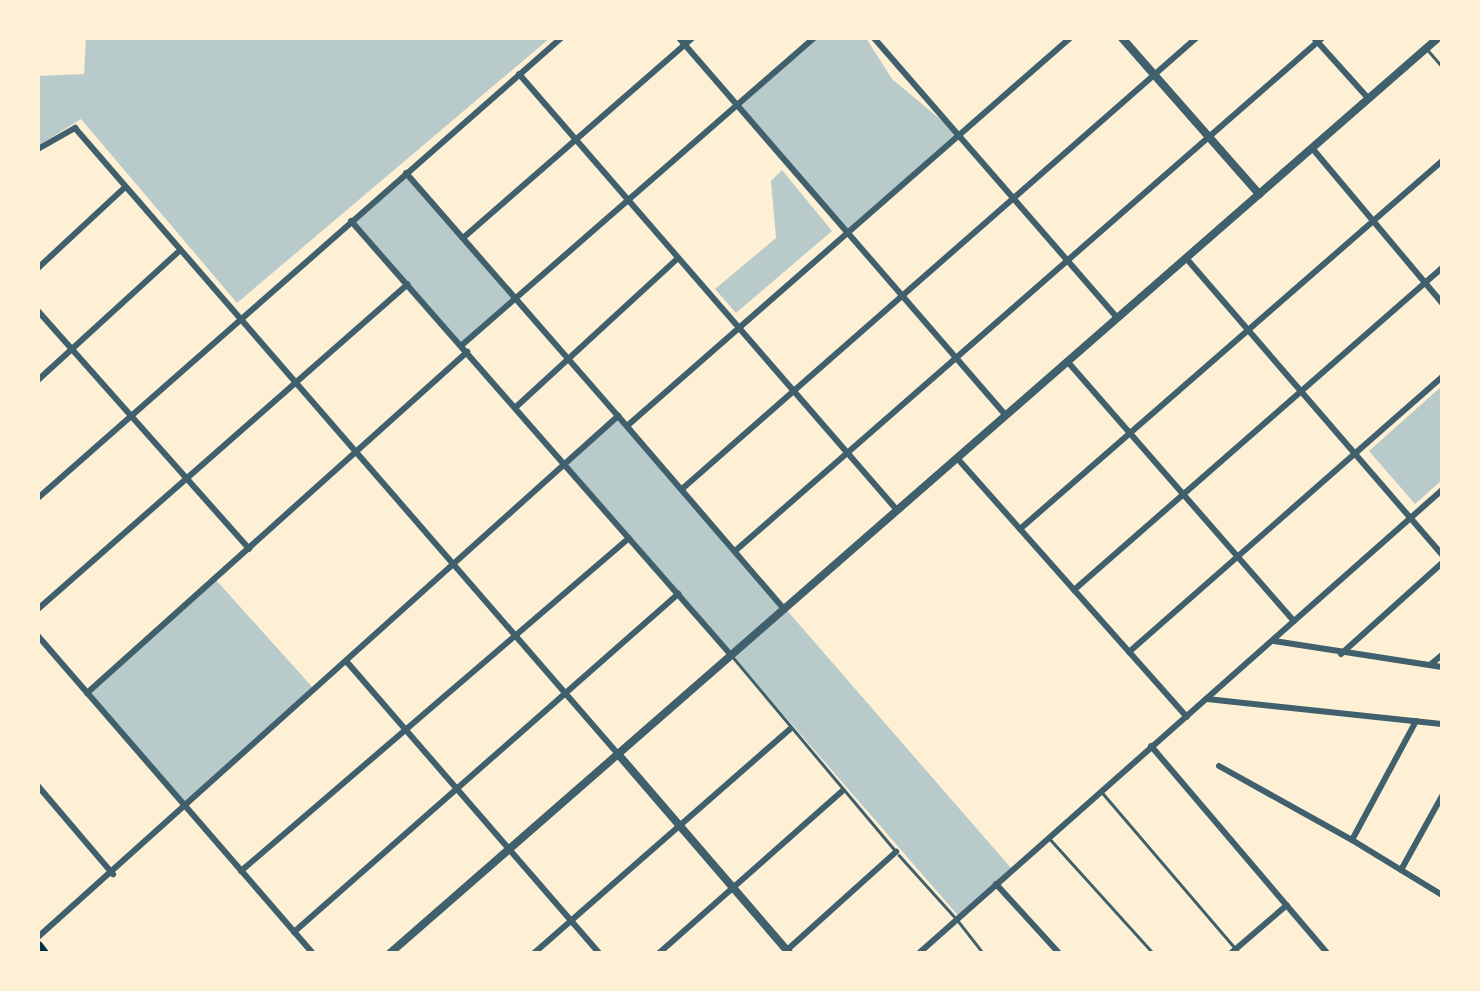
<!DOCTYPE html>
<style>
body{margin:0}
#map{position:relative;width:1480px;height:991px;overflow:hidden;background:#fdf0d5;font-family:Poppins,sans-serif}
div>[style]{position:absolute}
.green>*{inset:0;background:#b9caca;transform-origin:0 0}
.service>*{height:2.5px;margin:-1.25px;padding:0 1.25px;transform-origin:1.25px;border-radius:1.25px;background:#3f606c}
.minor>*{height:6px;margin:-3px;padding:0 3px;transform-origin:3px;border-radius:3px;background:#3f606c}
.tertiary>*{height:8px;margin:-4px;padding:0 4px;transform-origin:4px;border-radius:4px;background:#3f606c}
.secondary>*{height:9px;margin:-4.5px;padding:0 4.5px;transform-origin:4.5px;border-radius:4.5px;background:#003049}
span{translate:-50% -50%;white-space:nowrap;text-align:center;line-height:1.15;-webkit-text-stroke:8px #fdf0d5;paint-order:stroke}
.frame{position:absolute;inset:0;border:40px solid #fdf0d5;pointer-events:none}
</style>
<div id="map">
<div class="green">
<i style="clip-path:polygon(86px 38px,550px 38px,237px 303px,81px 119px,38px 146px,38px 76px,84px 74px)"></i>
<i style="clip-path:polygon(814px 38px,866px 38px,892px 79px,958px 134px,846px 231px,736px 105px)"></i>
<i style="clip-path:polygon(782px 170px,832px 231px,736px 313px,715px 289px,776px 238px,771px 181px)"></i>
<i style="left:406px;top:173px;width:167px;height:73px;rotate:49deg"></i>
<i style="clip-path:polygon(1442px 386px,1442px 480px,1415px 504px,1369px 451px)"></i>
<i style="left:618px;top:416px;width:602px;height:71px;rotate:49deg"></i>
<i style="left:215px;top:579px;width:150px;height:171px;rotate:48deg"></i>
</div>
<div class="service">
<i style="left:1427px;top:49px;width:23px;rotate:49deg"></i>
<i style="left:732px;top:656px;width:252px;rotate:50deg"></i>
<i style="left:1101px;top:791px;width:214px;rotate:49.5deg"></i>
<i style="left:1051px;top:840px;width:154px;rotate:47.9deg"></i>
<i style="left:899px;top:855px;width:82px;rotate:48deg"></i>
<i style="left:959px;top:922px;width:41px;rotate:52deg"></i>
</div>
<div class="minor">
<i style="left:679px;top:38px;width:499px;rotate:49.1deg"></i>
<i style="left:874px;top:38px;width:371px;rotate:49deg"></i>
<i style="left:1314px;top:38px;width:81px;rotate:48deg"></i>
<i style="left:519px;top:74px;width:577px;rotate:49.08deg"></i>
<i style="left:1312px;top:148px;width:202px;rotate:50deg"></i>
<i style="left:38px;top:149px;width:43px;rotate:-29.6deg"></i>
<i style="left:75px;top:128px;width:829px;rotate:49.06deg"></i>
<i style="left:406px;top:173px;width:322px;rotate:48.9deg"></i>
<i style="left:351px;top:221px;width:577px;rotate:48.8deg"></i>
<i style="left:463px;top:238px;width:304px;rotate:-41.1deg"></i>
<i style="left:1186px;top:258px;width:392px;rotate:49.2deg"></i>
<i style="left:38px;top:268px;width:117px;rotate:-42.9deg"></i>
<i style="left:38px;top:311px;width:318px;rotate:48.4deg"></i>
<i style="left:462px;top:345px;width:467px;rotate:-41.1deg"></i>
<i style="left:1067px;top:361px;width:345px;rotate:48.9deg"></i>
<i style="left:38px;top:380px;width:190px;rotate:-42.4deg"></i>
<i style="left:516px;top:407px;width:220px;rotate:-42.6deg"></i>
<i style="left:627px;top:426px;width:589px;rotate:-41.21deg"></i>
<i style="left:957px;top:458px;width:346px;rotate:48.4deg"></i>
<i style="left:682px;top:489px;width:684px;rotate:-41.26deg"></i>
<i style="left:38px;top:498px;width:697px;rotate:-41.33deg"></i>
<i style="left:1020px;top:529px;width:560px;rotate:-41.09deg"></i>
<i style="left:735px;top:551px;width:780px;rotate:-41.15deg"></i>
<i style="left:1074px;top:590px;width:489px;rotate:-41.2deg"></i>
<i style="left:38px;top:609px;width:492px;rotate:-41.3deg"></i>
<i style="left:38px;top:636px;width:420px;rotate:49.1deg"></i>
<i style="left:1274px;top:641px;width:170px;rotate:8.8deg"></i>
<i style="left:1129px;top:652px;width:417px;rotate:-41.3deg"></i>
<i style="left:1341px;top:654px;width:136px;rotate:-42deg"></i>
<i style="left:347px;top:662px;width:386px;rotate:49.1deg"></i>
<i style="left:1431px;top:664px;width:14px;rotate:-39deg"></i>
<i style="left:87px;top:693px;width:511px;rotate:-41.9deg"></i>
<i style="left:1207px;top:699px;width:236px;rotate:6.1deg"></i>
<i style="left:1151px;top:746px;width:273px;rotate:49.6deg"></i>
<i style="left:1219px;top:766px;width:152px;rotate:29.1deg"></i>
<i style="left:1352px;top:840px;width:135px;rotate:-61.7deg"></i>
<i style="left:38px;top:786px;width:116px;rotate:49.6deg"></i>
<i style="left:1352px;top:840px;width:105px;rotate:31.4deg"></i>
<i style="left:1401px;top:870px;width:85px;rotate:-61deg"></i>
<i style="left:241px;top:871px;width:511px;rotate:-40.64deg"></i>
<i style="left:996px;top:884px;width:95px;rotate:47.6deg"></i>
<i style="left:294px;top:932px;width:512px;rotate:-41.35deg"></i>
<i style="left:38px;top:937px;width:780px;rotate:-41.93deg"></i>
<i style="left:618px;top:416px;width:255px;rotate:49.3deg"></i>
<i style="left:787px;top:950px;width:147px;rotate:-42deg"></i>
<i style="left:533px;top:954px;width:342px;rotate:-41.2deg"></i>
<i style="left:658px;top:954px;width:246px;rotate:-41.5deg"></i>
<i style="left:918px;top:954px;width:700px;rotate:-41.52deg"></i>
<i style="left:1230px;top:954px;width:75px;rotate:-40.7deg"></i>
</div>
<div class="tertiary">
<i style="left:1122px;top:38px;width:208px;rotate:48.7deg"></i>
<i style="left:618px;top:754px;width:264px;rotate:49.3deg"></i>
<i style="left:389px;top:954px;width:1393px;rotate:-41.13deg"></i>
</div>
<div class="secondary">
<i style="left:38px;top:945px;width:11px;rotate:52deg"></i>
</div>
<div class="frame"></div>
</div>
